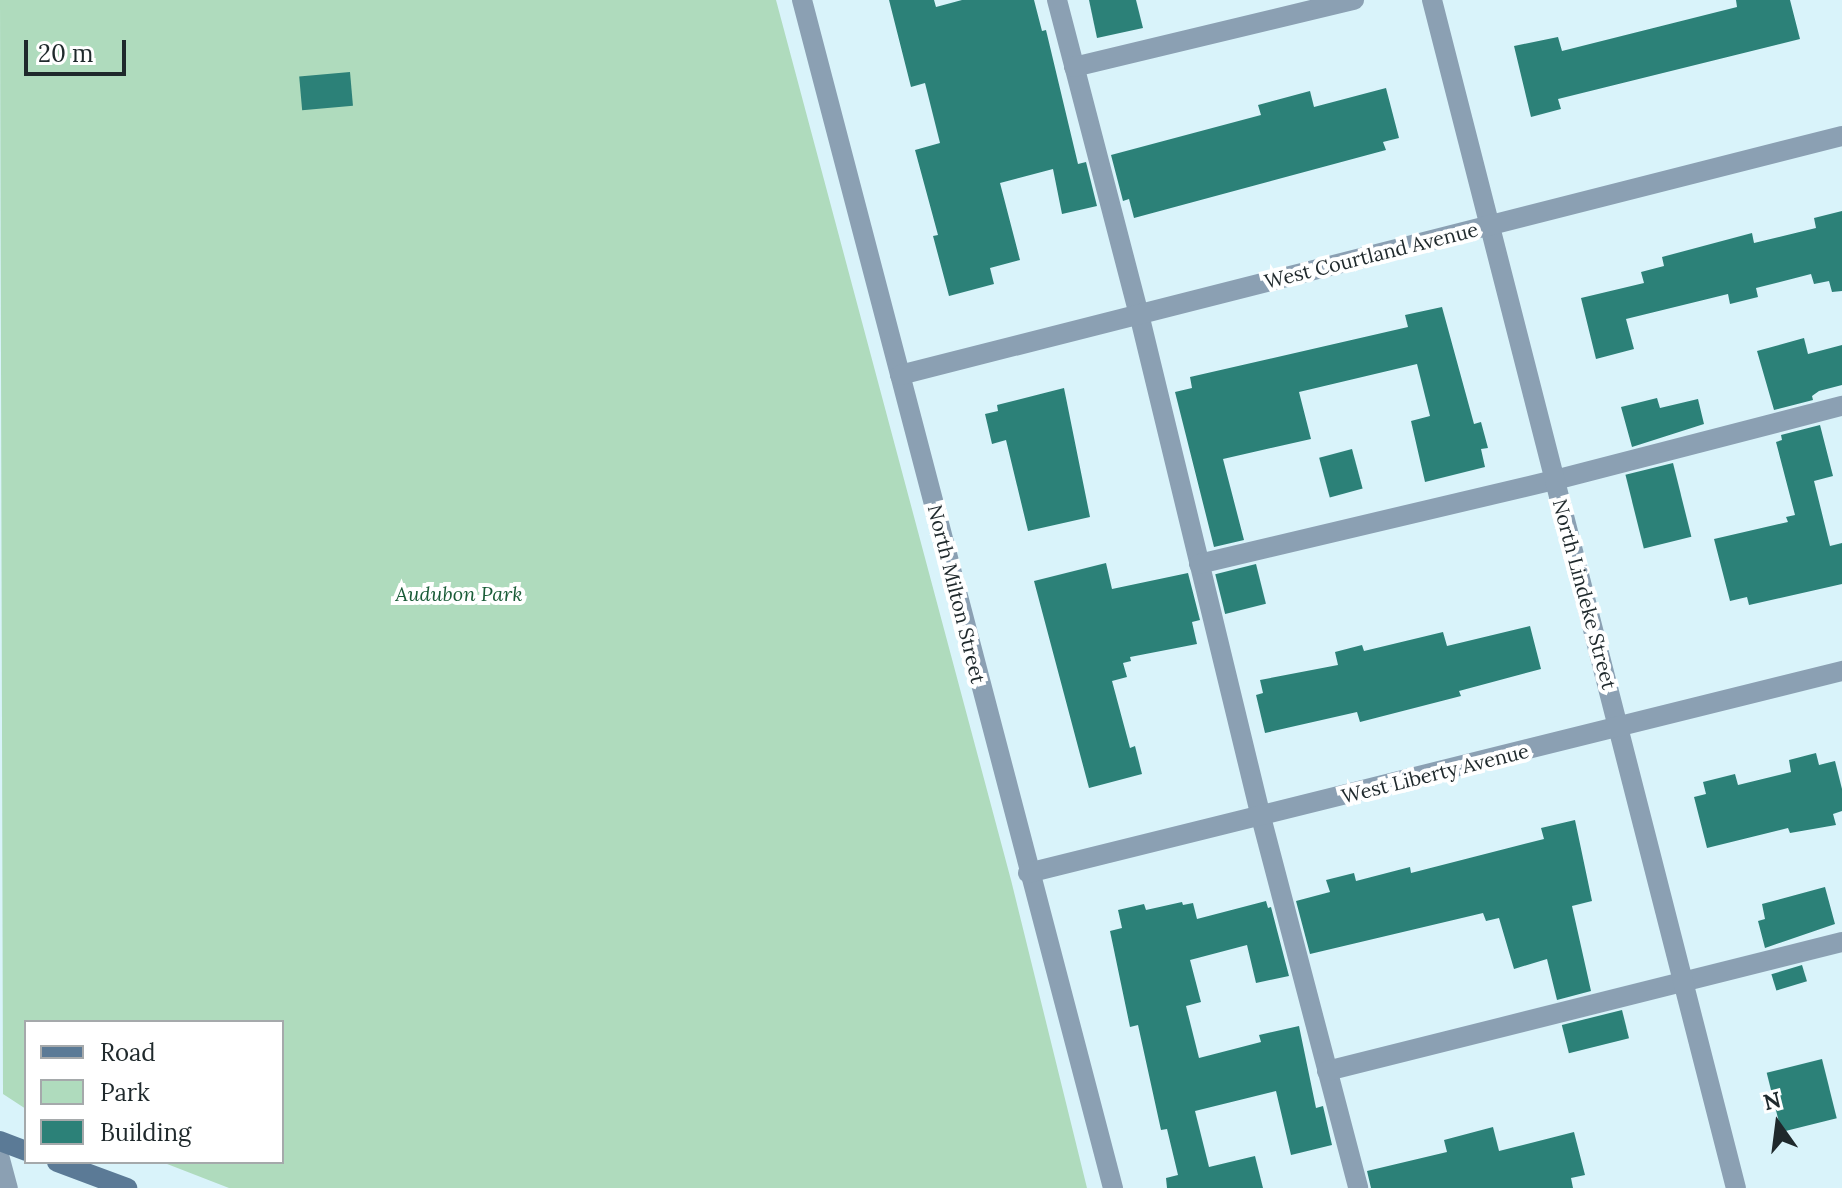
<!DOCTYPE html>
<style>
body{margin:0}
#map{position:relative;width:1842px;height:1188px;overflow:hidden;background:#d9f3fa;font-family:Lora,serif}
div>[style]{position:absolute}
.green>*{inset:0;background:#afdbbd}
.building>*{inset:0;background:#2c8178;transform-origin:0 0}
.lane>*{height:20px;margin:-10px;padding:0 10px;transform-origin:10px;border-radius:10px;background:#8ba0b3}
.street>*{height:20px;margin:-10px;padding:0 10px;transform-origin:10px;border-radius:10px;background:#8ba0b3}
.secondary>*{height:20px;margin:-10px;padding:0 10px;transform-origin:10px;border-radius:10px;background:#5b7a96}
span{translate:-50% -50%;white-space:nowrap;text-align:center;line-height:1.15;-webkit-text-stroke:8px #fff;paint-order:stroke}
.street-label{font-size:20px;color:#1f292c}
.park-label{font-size:20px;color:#1a5c38;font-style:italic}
.legend{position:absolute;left:24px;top:1020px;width:260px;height:144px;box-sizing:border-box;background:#fff;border:2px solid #a5a9ab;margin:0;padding:10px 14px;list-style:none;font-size:24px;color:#1f292c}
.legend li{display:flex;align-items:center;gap:16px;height:40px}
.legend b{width:40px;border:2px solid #a5a9ab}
.north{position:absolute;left:1738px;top:1084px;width:80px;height:80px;-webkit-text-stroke:6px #fff;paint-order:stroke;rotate:346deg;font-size:22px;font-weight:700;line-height:32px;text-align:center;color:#1f292c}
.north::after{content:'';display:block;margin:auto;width:28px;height:36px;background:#1f292c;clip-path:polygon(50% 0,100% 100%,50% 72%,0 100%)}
.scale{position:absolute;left:24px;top:40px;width:102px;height:36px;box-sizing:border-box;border:4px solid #1f292c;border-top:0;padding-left:10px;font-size:24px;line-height:28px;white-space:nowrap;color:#1f292c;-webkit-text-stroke:6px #fff;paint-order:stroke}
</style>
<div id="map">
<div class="green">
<i style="clip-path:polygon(0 0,776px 0,1011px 880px,1087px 1188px,229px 1188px,162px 1162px,282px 1162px,282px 1022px,26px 1022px,26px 1109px,3px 1094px)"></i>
</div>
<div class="building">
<i style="clip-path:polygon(889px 0,934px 0,936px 7px,962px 0,1034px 0,1042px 31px,1046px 30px,1078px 164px,1086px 162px,1097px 206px,1062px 214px,1053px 169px,1000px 183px,1020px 260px,990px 268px,994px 284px,949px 296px,933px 236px,938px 235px,915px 150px,940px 143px,925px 83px,911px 87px)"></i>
<i style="clip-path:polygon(1089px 0,1136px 0,1143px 28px,1097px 38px)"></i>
<i style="clip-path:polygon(1736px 0,1790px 0,1800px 39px,1558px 99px,1561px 109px,1531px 117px,1514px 46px,1558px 37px,1562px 51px,1737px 7px)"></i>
<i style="left:350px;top:72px;width:34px;height:51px;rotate:85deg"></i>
<i style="clip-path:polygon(1386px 88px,1399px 138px,1383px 142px,1386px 150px,1134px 218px,1129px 199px,1123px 201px,1111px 155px,1261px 115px,1258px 105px,1310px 91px,1314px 107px)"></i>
<i style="clip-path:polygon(1842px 211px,1842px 291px,1832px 292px,1829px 281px,1814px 284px,1811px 274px,1756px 288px,1758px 297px,1730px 304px,1728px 294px,1626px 319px,1634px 349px,1596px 359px,1581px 298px,1644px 283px,1641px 272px,1664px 266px,1662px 257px,1752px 233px,1754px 243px,1816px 228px,1814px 218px)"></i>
<i style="clip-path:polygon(1442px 307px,1474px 424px,1481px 422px,1488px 448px,1481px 449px,1485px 467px,1425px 482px,1411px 421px,1430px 416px,1417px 364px,1299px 392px,1311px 439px,1223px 459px,1244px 540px,1214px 547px,1175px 392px,1192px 388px,1190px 377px,1408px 327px,1405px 315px)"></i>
<i style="clip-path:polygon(1804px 338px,1808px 354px,1842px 345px,1842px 385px,1819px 391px,1812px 396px,1813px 400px,1774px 410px,1757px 351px)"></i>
<i style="clip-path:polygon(1064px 388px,1090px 517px,1028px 531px,1006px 440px,992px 444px,985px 414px,998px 411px,997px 405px)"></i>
<i style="clip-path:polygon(1657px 398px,1660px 408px,1698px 399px,1704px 424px,1632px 447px,1621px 407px)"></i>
<i style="clip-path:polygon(1820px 425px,1833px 476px,1814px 481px,1830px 546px,1842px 543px,1842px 584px,1749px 605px,1747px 597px,1730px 601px,1714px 539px,1788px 522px,1786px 517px,1795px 515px,1776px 442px,1782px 440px,1781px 435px)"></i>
<i style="left:1352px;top:449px;width:41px;height:34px;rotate:75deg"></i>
<i style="left:1673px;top:463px;width:76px;height:49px;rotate:76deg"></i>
<i style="clip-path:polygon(1106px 563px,1112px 589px,1188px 573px,1200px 620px,1192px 622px,1197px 644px,1130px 657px,1131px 661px,1123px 663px,1127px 677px,1112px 681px,1130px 748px,1135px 746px,1142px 774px,1089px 788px,1034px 581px)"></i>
<i style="left:1256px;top:564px;width:41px;height:42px;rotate:76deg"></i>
<i style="clip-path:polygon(1530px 626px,1541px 669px,1459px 691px,1461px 696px,1360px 722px,1357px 712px,1265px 733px,1256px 695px,1263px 693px,1260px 680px,1338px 665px,1335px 652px,1362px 645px,1364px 651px,1443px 632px,1447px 646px)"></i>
<i style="clip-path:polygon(1816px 753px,1819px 765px,1835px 761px,1842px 789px,1842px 811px,1833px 814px,1836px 825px,1790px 833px,1788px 828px,1707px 848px,1694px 797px,1706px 794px,1703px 782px,1735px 774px,1738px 785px,1791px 772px,1789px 760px)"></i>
<i style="clip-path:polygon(1575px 820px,1592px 901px,1572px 906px,1591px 991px,1557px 1000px,1547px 959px,1514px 969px,1499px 918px,1486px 921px,1483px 913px,1310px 954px,1296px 901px,1330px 892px,1326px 880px,1354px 873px,1356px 881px,1410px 867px,1411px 873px,1544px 839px,1541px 828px)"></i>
<i style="clip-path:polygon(1825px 887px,1835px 924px,1765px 948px,1758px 921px,1765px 919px,1762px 904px)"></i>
<i style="clip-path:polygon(1266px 901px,1268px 908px,1271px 907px,1289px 976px,1256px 983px,1247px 945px,1190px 960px,1201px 1002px,1186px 1006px,1199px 1058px,1261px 1042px,1259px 1035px,1299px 1026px,1316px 1108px,1323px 1106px,1332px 1145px,1291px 1155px,1276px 1091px,1195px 1111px,1209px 1167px,1255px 1156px,1263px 1188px,1167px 1188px,1166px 1178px,1178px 1175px,1167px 1129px,1161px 1130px,1138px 1025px,1130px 1027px,1110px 931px,1122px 928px,1118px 910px,1144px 904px,1146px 910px,1182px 902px,1183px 905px,1193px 903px,1197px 919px)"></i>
<i style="left:1802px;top:965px;width:17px;height:32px;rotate:73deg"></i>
<i style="left:1622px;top:1010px;width:29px;height:62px;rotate:76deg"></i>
<i style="left:1822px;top:1059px;width:61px;height:57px;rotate:76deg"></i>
<i style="clip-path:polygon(1493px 1127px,1499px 1151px,1574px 1132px,1585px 1175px,1571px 1178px,1573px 1188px,1371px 1188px,1367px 1171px,1447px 1152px,1444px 1140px)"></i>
</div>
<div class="lane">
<i style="left:1057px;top:0;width:325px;rotate:75.4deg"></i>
<i style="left:1139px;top:314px;width:518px;rotate:76.37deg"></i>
<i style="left:1261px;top:817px;width:383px;rotate:75.3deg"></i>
<i style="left:1074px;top:67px;width:288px;rotate:-13.5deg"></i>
<i style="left:1199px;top:564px;width:366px;rotate:-13.3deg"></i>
<i style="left:1555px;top:480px;width:296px;rotate:-14.5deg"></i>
<i style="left:1327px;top:1071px;width:531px;rotate:-14.06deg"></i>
</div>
<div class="street">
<i style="left:802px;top:0;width:1228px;rotate:75.33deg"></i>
<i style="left:1432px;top:0;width:1226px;rotate:75.65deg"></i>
<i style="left:900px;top:375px;width:972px;rotate:-14.24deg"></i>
<i style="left:1028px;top:873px;width:839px;rotate:-13.94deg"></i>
<i style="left:0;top:1159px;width:30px;rotate:75deg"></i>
</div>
<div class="secondary">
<i style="left:0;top:1141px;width:28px;rotate:21deg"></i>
<i style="left:57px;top:1162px;width:75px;rotate:20.4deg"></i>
</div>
<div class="street-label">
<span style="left:1371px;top:255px;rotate:-14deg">West Courtland Avenue</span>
<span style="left:957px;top:594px;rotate:76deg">North Milton Street</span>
<span style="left:1585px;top:594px;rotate:75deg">North Lindeke Street</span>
<span style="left:1435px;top:773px;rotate:-14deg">West Liberty Avenue</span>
</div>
<div class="park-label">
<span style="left:459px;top:593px">Audubon Park</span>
</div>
<ul class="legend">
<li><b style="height:10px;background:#5b7a96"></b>Road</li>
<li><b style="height:22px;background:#afdbbd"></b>Park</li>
<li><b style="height:22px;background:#2c8178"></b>Building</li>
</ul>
<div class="north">N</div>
<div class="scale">20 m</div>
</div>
